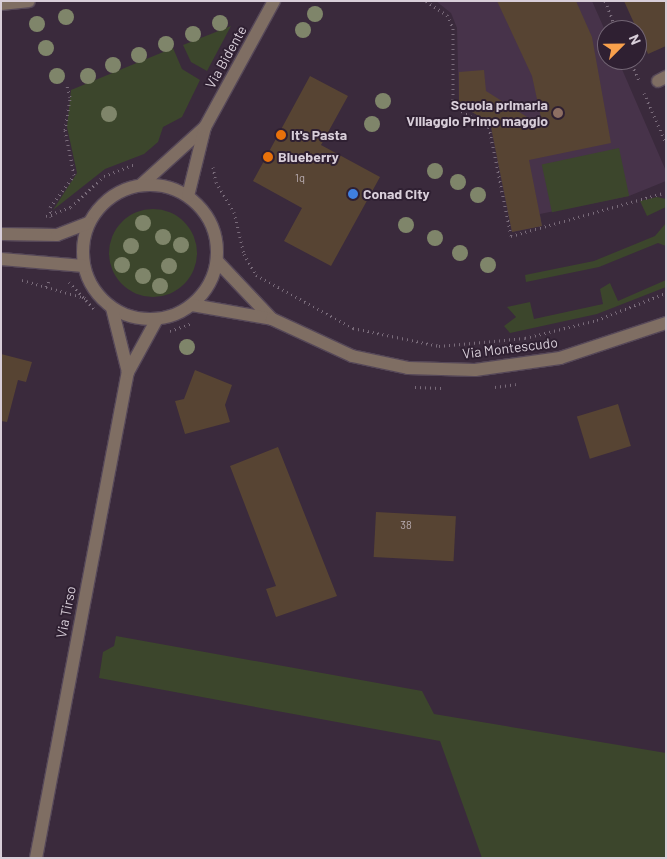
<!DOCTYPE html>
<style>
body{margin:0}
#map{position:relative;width:667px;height:859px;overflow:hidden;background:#3a2a3c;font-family:Barlow,sans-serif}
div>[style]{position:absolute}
.built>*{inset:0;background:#47334a}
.green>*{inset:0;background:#3c462c;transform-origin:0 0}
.round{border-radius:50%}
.building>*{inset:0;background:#574433;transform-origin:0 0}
.path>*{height:3px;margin-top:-1.5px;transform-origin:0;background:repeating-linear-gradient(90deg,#796b7a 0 1px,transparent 0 5px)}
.roads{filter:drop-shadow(1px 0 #564858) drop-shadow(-1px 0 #564858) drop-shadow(0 1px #564858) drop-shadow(0 -1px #564858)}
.minor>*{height:12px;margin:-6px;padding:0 6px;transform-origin:6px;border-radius:6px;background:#7f6e63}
.minor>.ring{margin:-6px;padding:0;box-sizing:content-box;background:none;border:12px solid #7f6e63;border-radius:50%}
.trees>*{width:16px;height:16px;margin:-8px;border-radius:50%;background:#7f856a}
.dots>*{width:14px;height:14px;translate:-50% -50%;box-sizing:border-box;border:2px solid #2f2032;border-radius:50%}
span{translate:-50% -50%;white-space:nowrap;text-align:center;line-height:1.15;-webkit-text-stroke:4px #2f2032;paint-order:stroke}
.number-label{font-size:11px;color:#b8acb0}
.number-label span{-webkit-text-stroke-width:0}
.street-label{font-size:14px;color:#d8ced9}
.poi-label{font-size:14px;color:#d8ced9;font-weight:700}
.right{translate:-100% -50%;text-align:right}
.left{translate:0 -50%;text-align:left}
.frame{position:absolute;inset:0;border:2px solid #d8ced9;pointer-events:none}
.north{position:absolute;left:597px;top:20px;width:50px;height:50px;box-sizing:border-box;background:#2f2032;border:1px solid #736675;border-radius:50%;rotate:67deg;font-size:14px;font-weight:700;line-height:20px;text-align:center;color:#d8ced9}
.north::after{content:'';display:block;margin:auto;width:18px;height:22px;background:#f9a04c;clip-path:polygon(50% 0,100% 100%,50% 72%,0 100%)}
</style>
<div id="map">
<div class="built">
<i style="clip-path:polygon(436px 1px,592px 1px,607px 35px,607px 60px,618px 60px,666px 171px,666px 181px,629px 196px,540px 214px,542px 226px,512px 232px,490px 122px,459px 105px,457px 28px,451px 13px)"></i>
</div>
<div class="green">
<i style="clip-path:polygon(231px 26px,207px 71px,191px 62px,183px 45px)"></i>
<i style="clip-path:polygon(173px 48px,182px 69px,200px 80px,182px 117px,163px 127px,158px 142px,144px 154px,105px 169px,53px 210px,77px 173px,67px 127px,71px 90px)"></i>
<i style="left:619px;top:148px;width:49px;height:79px;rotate:78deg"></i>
<i style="clip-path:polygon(657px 197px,666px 199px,666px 207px,647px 216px,640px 201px)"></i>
<i class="round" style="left:109px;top:209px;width:88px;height:88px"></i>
<i style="clip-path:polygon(666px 223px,666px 246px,658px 243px,599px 267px,526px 282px,525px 275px,594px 261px,655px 236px)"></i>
<i style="clip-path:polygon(666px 280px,666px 287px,597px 314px,510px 333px,504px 326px,516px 317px,507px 307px,530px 302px,534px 319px,603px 304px,600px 289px,610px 283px,618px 301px)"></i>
<i style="clip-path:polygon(116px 636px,422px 691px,434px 714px,666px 753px,666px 858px,482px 858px,440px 741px,99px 678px,103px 652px,114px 646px)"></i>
</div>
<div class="building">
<i style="clip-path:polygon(497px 1px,576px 1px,592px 37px,611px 143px,529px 160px,542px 226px,512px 232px,490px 122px,459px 105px,459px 72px,484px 70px,486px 91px,543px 127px,532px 76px)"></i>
<i style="clip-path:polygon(624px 1px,666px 1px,666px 46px,648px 54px)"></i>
<i style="clip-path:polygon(310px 76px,348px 96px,321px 145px,380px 177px,331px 266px,284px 241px,302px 208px,253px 181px)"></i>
<i style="clip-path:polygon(1px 354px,32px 362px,26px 382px,18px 380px,7px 422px,1px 421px)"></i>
<i style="clip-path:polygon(195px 370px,232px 385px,225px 405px,230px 422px,185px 434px,175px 401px,184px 399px)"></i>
<i style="left:618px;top:404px;width:44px;height:43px;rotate:73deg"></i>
<i style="clip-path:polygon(278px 447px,337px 596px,276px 617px,266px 589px,276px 586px,230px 466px)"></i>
<i style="left:376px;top:512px;width:80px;height:45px;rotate:3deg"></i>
</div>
<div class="path">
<i style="left:426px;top:1px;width:25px;rotate:34deg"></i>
<i style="left:447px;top:15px;width:14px;rotate:65deg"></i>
<i style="left:453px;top:28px;width:78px;rotate:90deg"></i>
<i style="left:453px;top:106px;width:42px;rotate:30.3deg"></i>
<i style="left:489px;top:127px;width:111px;rotate:78.6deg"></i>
<i style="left:511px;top:236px;width:161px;rotate:-15.8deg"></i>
<i style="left:605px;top:1px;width:31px;rotate:68deg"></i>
<i style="left:630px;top:60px;width:24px;rotate:66deg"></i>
<i style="left:644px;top:93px;width:55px;rotate:66.3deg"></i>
<i style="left:213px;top:167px;width:15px;rotate:79deg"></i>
<i style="left:216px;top:182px;width:35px;rotate:59deg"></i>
<i style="left:234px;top:212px;width:43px;rotate:76.6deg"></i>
<i style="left:244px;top:254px;width:24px;rotate:60deg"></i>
<i style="left:256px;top:275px;width:111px;rotate:28.7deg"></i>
<i style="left:353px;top:328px;width:88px;rotate:11.8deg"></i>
<i style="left:439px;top:346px;width:86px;rotate:-5.3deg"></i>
<i style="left:525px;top:338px;width:74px;rotate:-14deg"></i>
<i style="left:597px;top:320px;width:74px;rotate:-21.4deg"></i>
<i style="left:46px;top:216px;width:27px;rotate:-20deg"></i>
<i style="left:71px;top:207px;width:45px;rotate:-43.2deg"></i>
<i style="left:104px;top:176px;width:34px;rotate:-21deg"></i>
<i style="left:51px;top:217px;width:10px;rotate:-96deg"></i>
<i style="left:50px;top:207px;width:40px;rotate:-53deg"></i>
<i style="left:74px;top:175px;width:46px;rotate:-101.3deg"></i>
<i style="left:65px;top:130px;width:33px;rotate:-81deg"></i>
<i style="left:70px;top:97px;width:11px;rotate:-105deg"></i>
<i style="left:22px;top:280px;width:66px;rotate:15.9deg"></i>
<i style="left:69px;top:282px;width:37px;rotate:47deg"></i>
<i style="left:46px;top:287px;width:8px;rotate:-67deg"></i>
<i style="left:170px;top:331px;width:23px;rotate:-20deg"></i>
<i style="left:415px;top:387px;width:26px;rotate:2deg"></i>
<i style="left:495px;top:387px;width:21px;rotate:-8deg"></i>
</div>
<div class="roads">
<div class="minor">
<i style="left:1px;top:4px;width:28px;rotate:-6deg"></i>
<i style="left:658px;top:81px;width:9px;rotate:-27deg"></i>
<i style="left:142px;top:184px;width:85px;rotate:-42.1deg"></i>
<i class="ring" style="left:83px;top:185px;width:122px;height:122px"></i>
<i style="left:188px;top:196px;width:71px;rotate:-76.2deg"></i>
<i style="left:205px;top:127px;width:144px;rotate:-61.3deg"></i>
<i style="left:1px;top:234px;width:56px;rotate:1deg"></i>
<i style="left:57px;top:235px;width:33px;rotate:-21deg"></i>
<i style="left:1px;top:259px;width:83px;rotate:4.8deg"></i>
<i style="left:217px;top:261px;width:80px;rotate:46.5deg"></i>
<i style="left:192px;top:305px;width:81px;rotate:9.9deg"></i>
<i style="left:272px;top:319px;width:88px;rotate:24.8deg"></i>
<i style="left:352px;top:356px;width:57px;rotate:12.1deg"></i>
<i style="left:408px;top:368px;width:67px;rotate:1.7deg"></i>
<i style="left:475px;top:370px;width:86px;rotate:-8deg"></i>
<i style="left:560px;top:358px;width:112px;rotate:-18.3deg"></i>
<i style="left:112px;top:308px;width:66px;rotate:76deg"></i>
<i style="left:36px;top:858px;width:495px;rotate:-79.3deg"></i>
<i style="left:128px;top:372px;width:60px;rotate:-61.3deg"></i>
</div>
</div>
<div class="trees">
<i style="left:315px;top:14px"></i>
<i style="left:66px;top:17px"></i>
<i style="left:220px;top:23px"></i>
<i style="left:37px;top:24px"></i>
<i style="left:303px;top:30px"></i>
<i style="left:193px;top:34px"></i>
<i style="left:166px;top:44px"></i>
<i style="left:46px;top:48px"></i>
<i style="left:139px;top:55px"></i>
<i style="left:113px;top:65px"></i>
<i style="left:57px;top:76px"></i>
<i style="left:88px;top:76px"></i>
<i style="left:383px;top:101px"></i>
<i style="left:109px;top:114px"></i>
<i style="left:372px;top:124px"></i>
<i style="left:435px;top:171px"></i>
<i style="left:458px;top:182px"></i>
<i style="left:478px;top:195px"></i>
<i style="left:143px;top:223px"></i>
<i style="left:406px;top:225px"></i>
<i style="left:163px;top:237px"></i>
<i style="left:435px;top:238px"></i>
<i style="left:181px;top:245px"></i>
<i style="left:131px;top:246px"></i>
<i style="left:460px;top:253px"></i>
<i style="left:122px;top:265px"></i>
<i style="left:488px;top:265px"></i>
<i style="left:169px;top:266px"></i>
<i style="left:143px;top:276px"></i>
<i style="left:160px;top:286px"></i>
<i style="left:187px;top:347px"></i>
</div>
<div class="dots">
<i style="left:558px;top:113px;background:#8d6e63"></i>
<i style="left:281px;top:135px;background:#e8710a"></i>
<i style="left:268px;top:157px;background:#e8710a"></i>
<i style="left:353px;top:194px;background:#3f7fe0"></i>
</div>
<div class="number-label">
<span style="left:300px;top:178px">1q</span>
<span style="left:406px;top:525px">38</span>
</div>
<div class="street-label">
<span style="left:226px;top:57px;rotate:-61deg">Via Bidente</span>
<span style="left:510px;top:348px;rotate:-7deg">Via Montescudo</span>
<span style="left:66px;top:612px;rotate:-79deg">Via Tirso</span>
</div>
<div class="poi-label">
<span class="right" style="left:548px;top:113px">Scuola primaria<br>Villaggio Primo maggio</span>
<span class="left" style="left:291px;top:135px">It's Pasta</span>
<span class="left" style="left:278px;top:157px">Blueberry</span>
<span class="left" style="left:363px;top:194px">Conad City</span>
</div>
<div class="frame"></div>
<div class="north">N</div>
</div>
